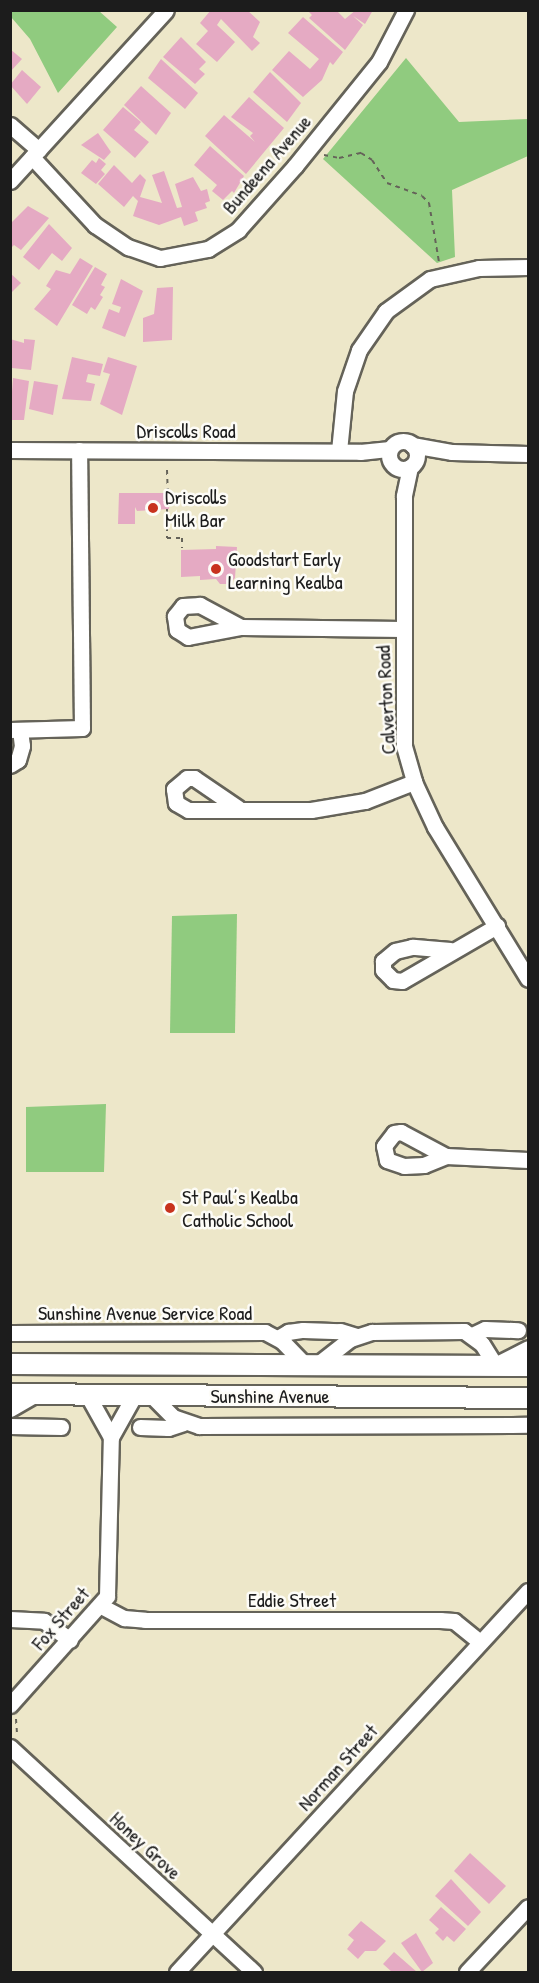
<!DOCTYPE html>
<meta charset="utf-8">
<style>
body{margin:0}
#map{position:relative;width:539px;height:1983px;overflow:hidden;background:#ede7c9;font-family:"Patrick Hand",sans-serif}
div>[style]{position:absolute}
.green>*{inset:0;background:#90cb7f}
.building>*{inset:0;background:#e5aac3}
.path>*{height:2px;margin-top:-1px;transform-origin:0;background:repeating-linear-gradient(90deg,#656359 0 4.5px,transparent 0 9px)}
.roads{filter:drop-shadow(2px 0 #656359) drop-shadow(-2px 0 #656359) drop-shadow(0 2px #656359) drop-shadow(0 -2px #656359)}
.minor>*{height:15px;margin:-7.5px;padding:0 7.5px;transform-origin:7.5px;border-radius:7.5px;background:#fff}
.minor>.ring{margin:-7.5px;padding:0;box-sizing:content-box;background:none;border:15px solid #fff;border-radius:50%}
.major>*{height:20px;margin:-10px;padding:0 10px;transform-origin:10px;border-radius:10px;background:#fff}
.dots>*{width:16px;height:16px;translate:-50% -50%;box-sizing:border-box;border:3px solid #fdfcf7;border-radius:50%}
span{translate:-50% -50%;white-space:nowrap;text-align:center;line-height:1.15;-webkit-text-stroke:5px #fdfcf7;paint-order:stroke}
.street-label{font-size:20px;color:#1c1c1c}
.poi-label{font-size:20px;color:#1c1c1c}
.left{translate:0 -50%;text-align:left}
.frame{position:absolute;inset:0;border:12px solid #1c1c1c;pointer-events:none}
</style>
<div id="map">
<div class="green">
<i style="clip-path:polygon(10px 11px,99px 11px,117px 27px,58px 93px,30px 39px,11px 17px)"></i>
<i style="clip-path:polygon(406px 58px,459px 122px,528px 119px,528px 156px,452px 190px,455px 257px,437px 263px,323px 159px)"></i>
<i style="clip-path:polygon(237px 914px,235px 1033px,170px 1033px,172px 916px)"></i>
<i style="clip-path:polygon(106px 1104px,104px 1172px,26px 1172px,26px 1107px)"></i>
</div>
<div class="building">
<i style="clip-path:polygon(211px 10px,247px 10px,260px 22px,253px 37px,260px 43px,252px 51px,221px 19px,217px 25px,235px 42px,217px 62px,196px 44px,208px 31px,200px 23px)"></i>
<i style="clip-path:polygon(307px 10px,336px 10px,345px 19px,356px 10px,373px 10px,365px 24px,353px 16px,363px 25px,345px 50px,309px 18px,312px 15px)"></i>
<i style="clip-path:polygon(303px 17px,343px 52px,333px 65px,330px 62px,322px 80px,303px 97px,272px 70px,289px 51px,310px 69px,319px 59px,288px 33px)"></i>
<i style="clip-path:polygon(181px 37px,206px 62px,199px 69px,205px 74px,195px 84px,163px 57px)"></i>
<i style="clip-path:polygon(10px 49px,22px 59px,10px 72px)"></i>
<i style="clip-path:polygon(161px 59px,198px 93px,185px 109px,148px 78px)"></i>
<i style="clip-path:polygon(22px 70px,41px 87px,27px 104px,10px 85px)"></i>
<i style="clip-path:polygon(270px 72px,301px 103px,287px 122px,253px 92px)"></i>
<i style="clip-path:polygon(141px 86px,171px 113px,156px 135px,124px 105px)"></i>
<i style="clip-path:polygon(249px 97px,284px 128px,246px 174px,205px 136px,224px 115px,255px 142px,250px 136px,253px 133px,231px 117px)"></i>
<i style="clip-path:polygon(123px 107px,141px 122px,134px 130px,149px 142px,135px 158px,103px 130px)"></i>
<i style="clip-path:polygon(98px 133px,111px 152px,104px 160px,81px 145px)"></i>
<i style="clip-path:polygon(210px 146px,244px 176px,234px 193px,232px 191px,223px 200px,212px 191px,217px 185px,194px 165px)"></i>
<i style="clip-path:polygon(99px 158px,106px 164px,101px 170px,105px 174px,96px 184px,81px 173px,92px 160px,96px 163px)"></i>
<i style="clip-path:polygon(114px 165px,132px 183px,140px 174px,146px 180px,140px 197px,162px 203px,152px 175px,164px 171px,177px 208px,182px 207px,175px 184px,193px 177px,201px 191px,207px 189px,210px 201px,205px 203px,207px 208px,195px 212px,198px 221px,184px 226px,181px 217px,159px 225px,133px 216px,138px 201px,133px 196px,124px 207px,98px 184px)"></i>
<i style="clip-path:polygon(28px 206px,49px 218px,21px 250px,14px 245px,10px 249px,10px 224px)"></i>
<i style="clip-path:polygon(49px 224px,72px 248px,62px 261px,52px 253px,39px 270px,23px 257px)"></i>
<i style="clip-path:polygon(80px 258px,93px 266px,57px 326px,34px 309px,51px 289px,46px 286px,56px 270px,70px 274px)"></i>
<i style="clip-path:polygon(95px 267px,107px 274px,101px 285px,105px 287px,100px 295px,103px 297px,95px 310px,91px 307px,87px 314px,72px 305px)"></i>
<i style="clip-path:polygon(10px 273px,21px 283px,10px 294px)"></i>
<i style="clip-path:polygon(121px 279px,143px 291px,125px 337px,102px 328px,109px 309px,119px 313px,121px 307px,112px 304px)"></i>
<i style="clip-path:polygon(173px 287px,172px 340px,143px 342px,143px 318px,154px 314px,157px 288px)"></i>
<i style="clip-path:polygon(10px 339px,24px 343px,24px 339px,35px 340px,31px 370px,12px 368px)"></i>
<i style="clip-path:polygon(72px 357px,103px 364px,100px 376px,88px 374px,86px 382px,95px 384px,91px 401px,62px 399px)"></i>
<i style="clip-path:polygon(108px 357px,137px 366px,122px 415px,100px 404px,110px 374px,103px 372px)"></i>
<i style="clip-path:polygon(13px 378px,29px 381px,24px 420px,10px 420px)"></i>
<i style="clip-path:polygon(34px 381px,58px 385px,53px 415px,29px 409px)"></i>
<i style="clip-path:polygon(119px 493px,170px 493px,169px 509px,137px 511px,135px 507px,135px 524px,118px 524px)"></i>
<i style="clip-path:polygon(216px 546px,237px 547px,235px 578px,229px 584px,220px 584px,216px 579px,200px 580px,200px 576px,181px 577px,181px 550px,216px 549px)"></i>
<i style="clip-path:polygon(470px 1853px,506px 1886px,489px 1904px,454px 1871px)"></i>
<i style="clip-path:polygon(451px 1879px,481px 1912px,468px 1926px,435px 1896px)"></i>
<i style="clip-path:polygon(441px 1907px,466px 1929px,454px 1942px,447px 1936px,443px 1941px,435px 1933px,439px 1929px,429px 1920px)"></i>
<i style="clip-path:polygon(361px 1921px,386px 1941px,376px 1951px,365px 1951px,358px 1959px,347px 1949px,354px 1940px,348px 1935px)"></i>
<i style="clip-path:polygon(416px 1933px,433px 1963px,422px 1972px,401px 1943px)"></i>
<i style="clip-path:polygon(394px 1952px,417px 1972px,392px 1972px,383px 1964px)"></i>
</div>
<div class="path">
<i style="left:324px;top:155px;width:15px;rotate:11deg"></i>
<i style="left:339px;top:158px;width:23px;rotate:-13deg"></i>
<i style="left:361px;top:153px;width:13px;rotate:32deg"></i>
<i style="left:372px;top:160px;width:27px;rotate:57deg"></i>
<i style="left:387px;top:183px;width:37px;rotate:20deg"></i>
<i style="left:422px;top:196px;width:10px;rotate:45deg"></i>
<i style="left:429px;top:203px;width:60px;rotate:80.4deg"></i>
<i style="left:167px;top:470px;width:23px;rotate:88deg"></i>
<i style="left:167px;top:509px;width:29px;rotate:90deg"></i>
<i style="left:167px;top:538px;width:15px"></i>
<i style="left:182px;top:538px;width:10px;rotate:90deg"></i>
<i style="left:16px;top:1719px;width:14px;rotate:86deg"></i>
</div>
<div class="roads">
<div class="minor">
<i style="left:10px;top:125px;width:38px;rotate:41deg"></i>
<i style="left:32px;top:157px;width:93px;rotate:47.2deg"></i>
<i style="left:95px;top:225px;width:40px;rotate:34deg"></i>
<i style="left:128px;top:247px;width:34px;rotate:19deg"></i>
<i style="left:160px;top:258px;width:49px;rotate:-10.6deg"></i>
<i style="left:208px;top:249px;width:36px;rotate:-32deg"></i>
<i style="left:238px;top:230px;width:86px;rotate:-48.3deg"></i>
<i style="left:295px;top:166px;width:134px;rotate:-51.1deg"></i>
<i style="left:379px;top:62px;width:59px;rotate:-62.6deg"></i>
<i style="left:10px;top:181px;width:231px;rotate:-47.6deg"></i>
<i class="ring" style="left:389px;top:441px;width:13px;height:13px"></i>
<i style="left:412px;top:445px;width:41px;rotate:9.9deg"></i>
<i style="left:452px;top:452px;width:76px;rotate:1.5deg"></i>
<i style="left:10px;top:450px;width:350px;rotate:0.3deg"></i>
<i style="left:360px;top:452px;width:30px;rotate:-6deg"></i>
<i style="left:339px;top:451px;width:60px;rotate:-84.3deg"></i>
<i style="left:345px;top:391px;width:43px;rotate:-71.1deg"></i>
<i style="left:359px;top:350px;width:47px;rotate:-55.3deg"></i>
<i style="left:386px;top:311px;width:54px;rotate:-36deg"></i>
<i style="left:430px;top:279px;width:50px;rotate:-12.7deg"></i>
<i style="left:479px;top:268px;width:49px;rotate:-1.2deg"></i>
<i style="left:410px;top:467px;width:30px;rotate:102deg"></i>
<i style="left:404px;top:496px;width:250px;rotate:90deg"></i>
<i style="left:404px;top:746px;width:37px;rotate:74deg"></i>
<i style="left:414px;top:782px;width:50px;rotate:65deg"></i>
<i style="left:435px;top:827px;width:178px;rotate:58.5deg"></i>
<i style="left:241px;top:627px;width:47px;rotate:-151.8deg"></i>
<i style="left:200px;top:605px;width:17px;rotate:177deg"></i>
<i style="left:183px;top:606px;width:13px;rotate:129deg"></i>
<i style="left:175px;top:616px;width:14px;rotate:82deg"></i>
<i style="left:177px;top:630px;width:13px;rotate:32deg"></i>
<i style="left:188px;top:637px;width:54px;rotate:-10.7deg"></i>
<i style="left:241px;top:627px;width:162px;rotate:0.7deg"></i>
<i style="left:10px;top:730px;width:72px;rotate:-1.6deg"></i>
<i style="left:82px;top:728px;width:278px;rotate:-90.6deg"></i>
<i style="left:10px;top:765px;width:9px;rotate:-32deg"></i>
<i style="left:18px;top:760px;width:15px;rotate:-74deg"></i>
<i style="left:22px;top:746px;width:16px;rotate:-97deg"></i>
<i style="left:238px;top:808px;width:53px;rotate:-145.7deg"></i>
<i style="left:194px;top:778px;width:7px;rotate:180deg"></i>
<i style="left:187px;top:778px;width:17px;rotate:140deg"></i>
<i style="left:174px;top:789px;width:14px;rotate:82deg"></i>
<i style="left:176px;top:803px;width:14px;rotate:30deg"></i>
<i style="left:188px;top:810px;width:123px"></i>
<i style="left:311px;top:810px;width:55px;rotate:-9.5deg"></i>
<i style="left:365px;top:801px;width:53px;rotate:-21.2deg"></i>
<i style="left:450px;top:950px;width:38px;rotate:-175deg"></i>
<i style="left:412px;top:947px;width:17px;rotate:167deg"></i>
<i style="left:395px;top:951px;width:16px;rotate:140deg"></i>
<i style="left:383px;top:961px;width:9px;rotate:90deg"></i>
<i style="left:383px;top:970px;width:14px;rotate:45deg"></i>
<i style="left:393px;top:980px;width:9px;rotate:6deg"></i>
<i style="left:402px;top:981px;width:110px;rotate:-30.1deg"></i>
<i style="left:446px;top:1156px;width:24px;rotate:158deg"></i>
<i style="left:424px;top:1165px;width:20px;rotate:177deg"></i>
<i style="left:404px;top:1166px;width:18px;rotate:-161deg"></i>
<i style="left:387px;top:1160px;width:14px;rotate:-102deg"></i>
<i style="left:384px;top:1146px;width:16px;rotate:-52deg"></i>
<i style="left:394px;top:1133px;width:7px;rotate:-8deg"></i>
<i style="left:401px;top:1132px;width:51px;rotate:28.1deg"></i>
<i style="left:446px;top:1156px;width:82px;rotate:2.8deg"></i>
<i style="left:10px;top:1333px;width:255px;rotate:-0.2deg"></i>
<i style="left:265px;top:1332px;width:19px;rotate:28deg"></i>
<i style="left:282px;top:1341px;width:32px;rotate:46deg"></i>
<i style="left:472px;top:1335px;width:14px;rotate:-25deg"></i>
<i style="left:485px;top:1329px;width:33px;rotate:2deg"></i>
<i style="left:278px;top:1338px;width:12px;rotate:-31deg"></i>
<i style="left:288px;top:1332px;width:15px;rotate:-8deg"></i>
<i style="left:303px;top:1330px;width:37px;rotate:2deg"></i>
<i style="left:340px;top:1331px;width:17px;rotate:17deg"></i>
<i style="left:318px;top:1364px;width:41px;rotate:-38deg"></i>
<i style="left:350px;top:1339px;width:23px;rotate:-18deg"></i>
<i style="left:372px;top:1332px;width:92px;rotate:-0.6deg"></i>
<i style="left:464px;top:1331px;width:22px;rotate:36deg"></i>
<i style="left:482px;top:1344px;width:25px;rotate:58deg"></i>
<i style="left:495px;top:1365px;width:37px;rotate:-27deg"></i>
<i style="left:150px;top:1394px;width:33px;rotate:45deg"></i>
<i style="left:173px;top:1417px;width:28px;rotate:19deg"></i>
<i style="left:199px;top:1426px;width:329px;rotate:-0.2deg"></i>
<i style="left:10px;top:1409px;width:28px;rotate:-30deg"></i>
<i style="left:10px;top:1426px;width:51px;rotate:1.1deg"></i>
<i style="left:140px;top:1427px;width:28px;rotate:2deg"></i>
<i style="left:168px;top:1428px;width:16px;rotate:-18deg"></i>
<i style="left:111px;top:1437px;width:49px;rotate:-60.8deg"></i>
<i style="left:101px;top:1606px;width:26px;rotate:28deg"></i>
<i style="left:124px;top:1618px;width:21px;rotate:5deg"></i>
<i style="left:145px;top:1620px;width:295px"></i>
<i style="left:440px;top:1620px;width:14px;rotate:4deg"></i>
<i style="left:454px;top:1621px;width:33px;rotate:39deg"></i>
<i style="left:10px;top:1619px;width:34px;rotate:3deg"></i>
<i style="left:44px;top:1621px;width:32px;rotate:36deg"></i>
<i style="left:10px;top:1705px;width:146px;rotate:-48.3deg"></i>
<i style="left:107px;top:1596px;width:159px;rotate:-88.6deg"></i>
<i style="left:111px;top:1437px;width:49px;rotate:-119.2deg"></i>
<i style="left:10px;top:1747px;width:332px;rotate:42.7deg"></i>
<i style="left:177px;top:1972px;width:518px;rotate:-47.35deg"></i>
<i style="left:467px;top:1972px;width:89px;rotate:-46.8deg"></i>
</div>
<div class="major">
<i style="left:10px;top:1364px;width:518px;rotate:0.22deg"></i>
<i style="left:10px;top:1394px;width:518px;rotate:0.44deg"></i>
</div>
</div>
<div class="dots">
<i style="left:153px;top:508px;background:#c8321e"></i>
<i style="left:216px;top:569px;background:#c8321e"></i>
<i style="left:170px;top:1208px;background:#c8321e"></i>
</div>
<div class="street-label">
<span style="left:266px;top:164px;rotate:-49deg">Bundeena Avenue</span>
<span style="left:186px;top:430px">Driscolls Road</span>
<span style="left:385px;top:700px;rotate:-93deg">Calverton Road</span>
<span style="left:145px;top:1312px">Sunshine Avenue Service Road</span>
<span style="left:270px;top:1395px">Sunshine Avenue</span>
<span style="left:292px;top:1599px">Eddie Street</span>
<span style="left:60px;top:1618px;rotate:-49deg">Fox Street</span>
<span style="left:337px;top:1767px;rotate:-48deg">Norman Street</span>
<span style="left:146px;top:1845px;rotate:43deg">Honey Grove</span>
</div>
<div class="poi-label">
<span class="left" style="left:165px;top:508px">Driscolls<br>Milk Bar</span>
<span class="left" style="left:228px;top:570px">Goodstart Early<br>Learning Kealba</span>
<span class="left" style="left:182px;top:1208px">St Paul’s Kealba<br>Catholic School</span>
</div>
<div class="frame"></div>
</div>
